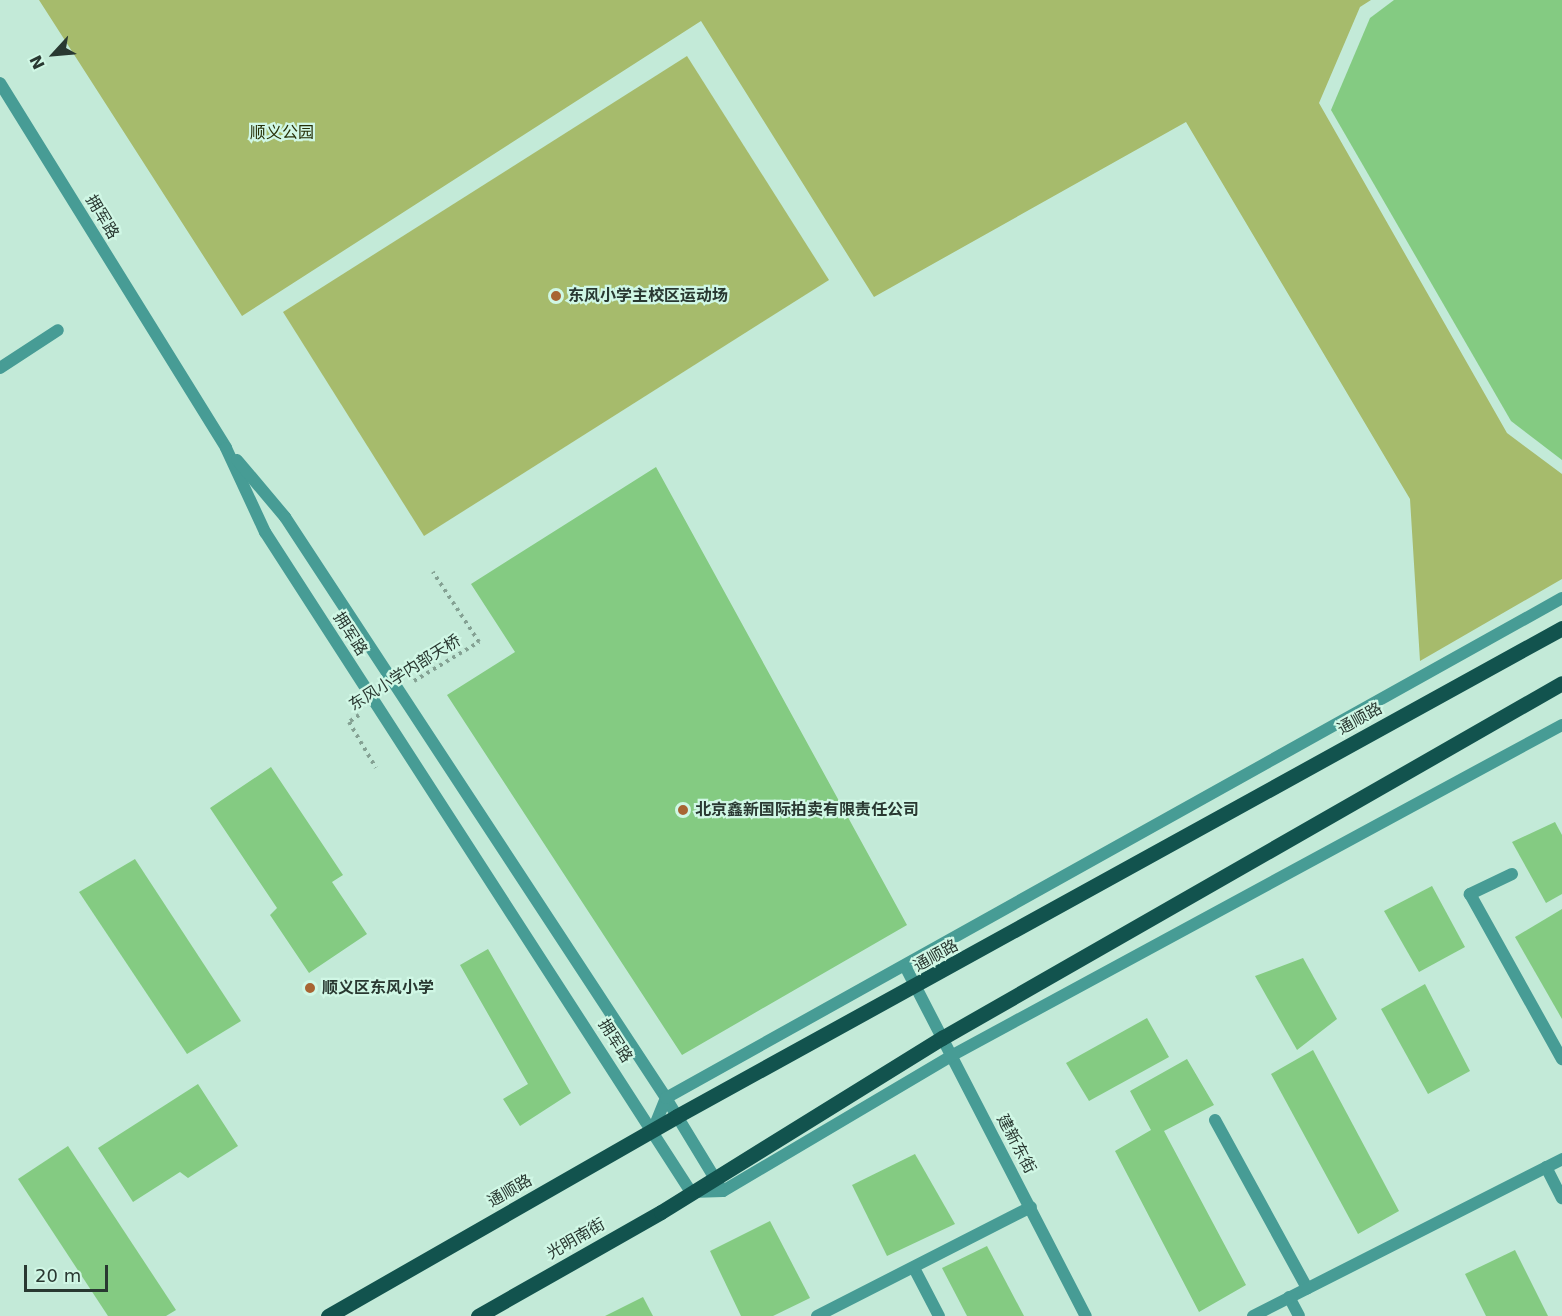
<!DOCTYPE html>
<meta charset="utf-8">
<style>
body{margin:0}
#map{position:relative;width:1562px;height:1316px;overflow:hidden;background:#c3ead8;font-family:"DejaVu Sans","Noto Sans SC",sans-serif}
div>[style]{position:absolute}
.green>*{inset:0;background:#a6bb6c}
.building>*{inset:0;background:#84cb82}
.path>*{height:4px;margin-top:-2px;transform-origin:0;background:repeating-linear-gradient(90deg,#84a193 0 3px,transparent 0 7.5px)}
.service>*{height:12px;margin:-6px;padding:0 6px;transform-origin:6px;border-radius:6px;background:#479c95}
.minor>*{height:12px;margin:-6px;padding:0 6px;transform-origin:6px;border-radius:6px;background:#479c95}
.tertiary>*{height:12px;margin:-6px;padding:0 6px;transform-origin:6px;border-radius:6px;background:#479c95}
.primary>*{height:15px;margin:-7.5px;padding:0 7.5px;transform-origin:7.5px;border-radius:7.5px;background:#12534e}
.dots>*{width:16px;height:16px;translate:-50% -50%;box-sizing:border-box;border:3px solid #d0f7e5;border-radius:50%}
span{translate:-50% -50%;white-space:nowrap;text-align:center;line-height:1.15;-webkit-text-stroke:4.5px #d0f7e5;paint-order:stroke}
.park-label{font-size:16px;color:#262f07}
.street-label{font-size:16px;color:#293831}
.poi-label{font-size:16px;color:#293831;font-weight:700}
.left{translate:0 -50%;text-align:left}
.north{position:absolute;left:24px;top:24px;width:60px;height:60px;-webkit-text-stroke:4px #d0f7e5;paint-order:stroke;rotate:244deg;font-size:16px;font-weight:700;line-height:24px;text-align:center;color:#293831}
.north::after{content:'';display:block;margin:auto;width:21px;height:27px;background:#293831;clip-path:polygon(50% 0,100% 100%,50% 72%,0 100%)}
.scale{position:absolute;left:24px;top:1265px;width:84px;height:27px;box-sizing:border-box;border:3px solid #293831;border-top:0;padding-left:8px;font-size:18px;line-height:21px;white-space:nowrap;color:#293831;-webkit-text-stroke:4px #d0f7e5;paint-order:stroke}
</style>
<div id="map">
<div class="green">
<i style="clip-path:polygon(39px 0,1371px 0,1360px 7px,1319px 103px,1507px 433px,1562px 474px,1562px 579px,1420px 661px,1410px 499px,1186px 122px,874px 297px,701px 21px,242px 316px)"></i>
<i style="clip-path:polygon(687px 56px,829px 280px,424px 536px,283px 312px)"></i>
</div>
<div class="building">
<i style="clip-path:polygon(1394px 0,1562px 0,1562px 460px,1511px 421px,1331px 110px,1370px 18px)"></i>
<i style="clip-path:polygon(656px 467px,907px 925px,682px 1055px,447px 695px,515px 652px,471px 584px)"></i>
<i style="clip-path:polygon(271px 767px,343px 875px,332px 882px,367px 934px,309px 973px,270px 915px,277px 908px,210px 808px)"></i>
<i style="clip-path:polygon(1555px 822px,1562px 835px,1562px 894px,1546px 903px,1512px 842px)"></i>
<i style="clip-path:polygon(135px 859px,241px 1021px,187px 1054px,79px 892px)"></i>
<i style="clip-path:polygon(1432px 886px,1465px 947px,1419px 972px,1384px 911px)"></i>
<i style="clip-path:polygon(1562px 909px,1562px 1019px,1515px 937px)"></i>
<i style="clip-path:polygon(488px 949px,571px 1093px,520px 1126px,503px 1099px,528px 1084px,460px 965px)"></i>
<i style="clip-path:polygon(1303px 958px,1337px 1019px,1297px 1050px,1255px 976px)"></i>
<i style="clip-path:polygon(1425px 984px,1470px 1071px,1428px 1094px,1381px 1009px)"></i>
<i style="clip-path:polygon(1147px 1018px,1169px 1057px,1089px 1101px,1066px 1063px)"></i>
<i style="clip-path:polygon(1313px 1050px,1399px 1211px,1358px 1234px,1271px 1074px)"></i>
<i style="clip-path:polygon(1187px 1059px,1214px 1105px,1164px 1131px,1246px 1285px,1199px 1312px,1115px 1151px,1151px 1130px,1130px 1091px)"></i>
<i style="clip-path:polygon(198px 1084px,238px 1146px,188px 1178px,180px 1172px,133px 1202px,98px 1148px)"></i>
<i style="clip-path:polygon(68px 1146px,176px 1310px,166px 1316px,108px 1316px,18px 1179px)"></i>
<i style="clip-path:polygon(915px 1154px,955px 1224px,887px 1256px,852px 1185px)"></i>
<i style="clip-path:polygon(770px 1221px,810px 1298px,773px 1316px,741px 1316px,710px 1251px)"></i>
<i style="clip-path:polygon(987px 1246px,1024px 1316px,967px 1316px,942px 1268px)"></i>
<i style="clip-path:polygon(1515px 1250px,1548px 1316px,1486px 1316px,1465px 1274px)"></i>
<i style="clip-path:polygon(643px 1297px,653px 1316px,605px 1316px)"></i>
</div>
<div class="path">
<i style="left:414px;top:681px;width:76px;rotate:-31deg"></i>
<i style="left:479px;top:642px;width:84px;rotate:-123.3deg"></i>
<i style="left:359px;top:715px;width:12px;rotate:145deg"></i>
<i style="left:349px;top:722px;width:53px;rotate:59.6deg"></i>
</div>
<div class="service">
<i style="left:1512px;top:874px;width:47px;rotate:154.5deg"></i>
<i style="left:1470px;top:894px;width:189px;rotate:60.9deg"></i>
<i style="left:1215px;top:1120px;width:192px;rotate:61.3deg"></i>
<i style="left:1546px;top:1167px;width:35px;rotate:63deg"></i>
<i style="left:914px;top:1268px;width:54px;rotate:62.5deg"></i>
<i style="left:1289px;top:1297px;width:21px;rotate:62deg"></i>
<i style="left:817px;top:1316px;width:240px;rotate:-27deg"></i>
</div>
<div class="minor">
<i style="left:0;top:368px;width:69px;rotate:-33.2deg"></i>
<i style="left:905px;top:966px;width:394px;rotate:62.7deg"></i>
<i style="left:1253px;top:1316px;width:347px;rotate:-26.9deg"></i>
</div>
<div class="tertiary">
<i style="left:0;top:83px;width:429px;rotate:58.2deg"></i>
<i style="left:226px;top:448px;width:93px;rotate:65.1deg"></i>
<i style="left:265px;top:532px;width:786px;rotate:57.16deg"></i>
<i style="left:691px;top:1192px;width:32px;rotate:-2deg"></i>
<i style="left:723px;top:1191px;width:265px;rotate:-30.6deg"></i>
<i style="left:951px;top:1056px;width:695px;rotate:-28.45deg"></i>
<i style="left:237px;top:460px;width:75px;rotate:49.9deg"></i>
<i style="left:285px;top:517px;width:695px;rotate:56.74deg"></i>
<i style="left:666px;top:1098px;width:102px;rotate:58.7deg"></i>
<i style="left:653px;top:1130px;width:35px;rotate:-68deg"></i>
<i style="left:666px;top:1098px;width:1026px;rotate:-29.16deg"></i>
</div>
<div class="primary">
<i style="left:328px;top:1316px;width:402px;rotate:-29.8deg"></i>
<i style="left:677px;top:1116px;width:1011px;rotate:-28.87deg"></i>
<i style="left:478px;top:1316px;width:210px;rotate:-29.6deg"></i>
<i style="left:661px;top:1212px;width:331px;rotate:-31.8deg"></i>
<i style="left:942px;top:1038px;width:714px;rotate:-29.79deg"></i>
</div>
<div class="dots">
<i style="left:556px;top:296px;background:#a86533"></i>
<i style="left:683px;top:810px;background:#a86533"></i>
<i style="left:310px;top:988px;background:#a86533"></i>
</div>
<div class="park-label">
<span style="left:282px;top:133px">顺义公园</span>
</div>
<div class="street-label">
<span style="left:102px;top:217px;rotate:59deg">拥军路</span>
<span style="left:350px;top:634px;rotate:57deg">拥军路</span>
<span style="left:405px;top:673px;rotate:-32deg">东风小学内部天桥</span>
<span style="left:1360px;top:719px;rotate:-29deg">通顺路</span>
<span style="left:936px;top:956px;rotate:-29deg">通顺路</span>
<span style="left:615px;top:1041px;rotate:57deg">拥军路</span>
<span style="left:1016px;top:1144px;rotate:62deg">建新东街</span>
<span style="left:510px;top:1191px;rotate:-30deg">通顺路</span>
<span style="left:576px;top:1239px;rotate:-30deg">光明南街</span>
</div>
<div class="poi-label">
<span class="left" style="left:568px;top:296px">东风小学主校区运动场</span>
<span class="left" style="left:695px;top:810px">北京鑫新国际拍卖有限责任公司</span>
<span class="left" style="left:322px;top:988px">顺义区东风小学</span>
</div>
<div class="north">N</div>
<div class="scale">20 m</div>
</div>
